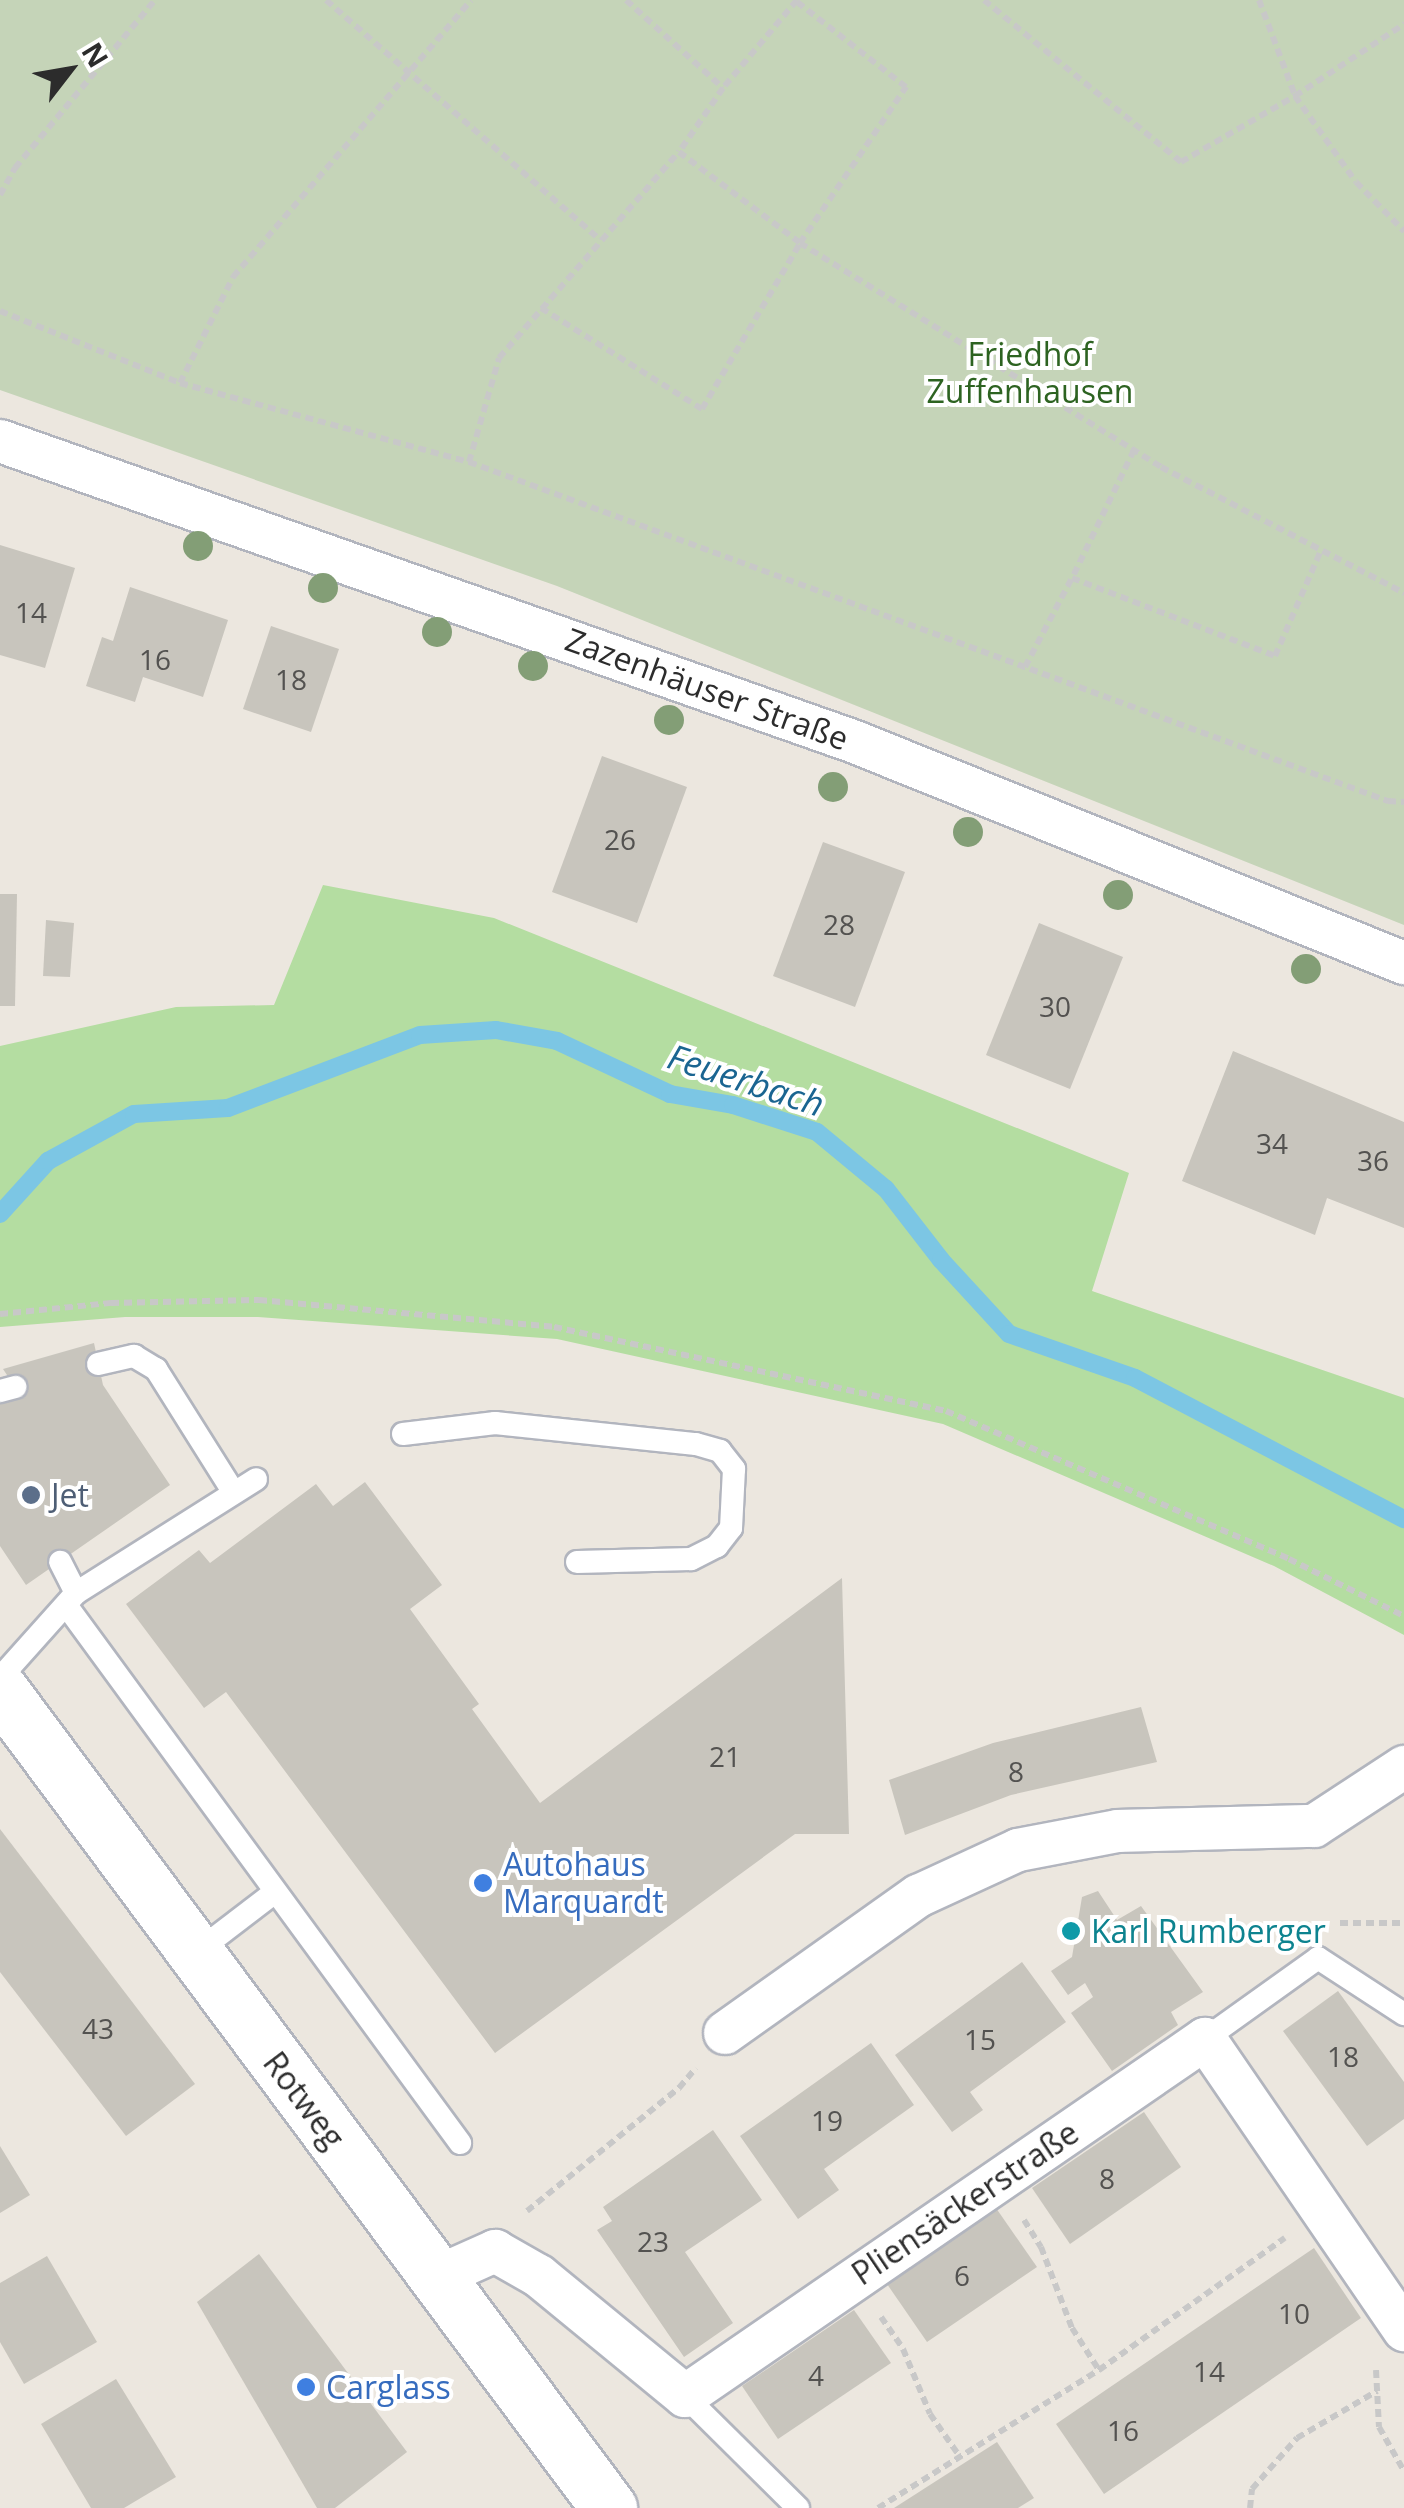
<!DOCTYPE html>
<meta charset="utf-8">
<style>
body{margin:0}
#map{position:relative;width:1404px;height:2508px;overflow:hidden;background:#ece7df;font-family:"Open Sans",sans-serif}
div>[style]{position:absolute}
.green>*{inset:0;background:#b4dda1}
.cemetery>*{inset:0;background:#c5d4b8}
.stream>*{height:18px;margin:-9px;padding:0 9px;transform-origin:9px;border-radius:9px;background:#7cc6e4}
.building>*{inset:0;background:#c8c5bd}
.path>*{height:6px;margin-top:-3px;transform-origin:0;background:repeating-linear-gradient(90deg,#c8c8c8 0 8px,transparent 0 13px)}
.roads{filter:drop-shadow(2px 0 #b2b5be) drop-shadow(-2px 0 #b2b5be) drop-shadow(0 2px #b2b5be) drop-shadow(0 -2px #b2b5be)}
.lane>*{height:22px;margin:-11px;padding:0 11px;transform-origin:11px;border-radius:11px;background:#fff}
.street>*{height:42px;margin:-21px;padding:0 21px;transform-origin:21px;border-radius:21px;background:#fff}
.secondary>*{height:55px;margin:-27.5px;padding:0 27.5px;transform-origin:27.5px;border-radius:27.5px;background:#fff}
.trees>*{width:30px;height:30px;margin:-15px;border-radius:50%;background:#839e76}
.dots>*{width:28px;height:28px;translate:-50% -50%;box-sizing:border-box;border:5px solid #fff;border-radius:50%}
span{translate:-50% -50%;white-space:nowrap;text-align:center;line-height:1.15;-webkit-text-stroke:8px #fff;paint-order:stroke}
.number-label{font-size:28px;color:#535250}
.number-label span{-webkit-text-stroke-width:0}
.park-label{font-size:32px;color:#2d6321}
.street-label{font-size:32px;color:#2c2c2c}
.service-label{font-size:32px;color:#4e5e75}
.left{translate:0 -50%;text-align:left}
.shop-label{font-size:32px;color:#366cbe}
.culture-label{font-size:32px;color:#0d838f}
.water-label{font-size:35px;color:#1a6591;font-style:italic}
.north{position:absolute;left:20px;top:20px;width:100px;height:100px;-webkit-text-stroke:8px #fff;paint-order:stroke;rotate:59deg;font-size:28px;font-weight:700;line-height:40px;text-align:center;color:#2c2c2c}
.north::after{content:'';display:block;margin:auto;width:35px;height:45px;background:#2c2c2c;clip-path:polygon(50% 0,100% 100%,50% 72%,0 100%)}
</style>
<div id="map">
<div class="green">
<i style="clip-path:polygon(323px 885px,494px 918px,1129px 1173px,1092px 1291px,1404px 1398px,1404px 1635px,1274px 1566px,943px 1424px,557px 1339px,258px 1317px,125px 1317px,0 1327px,0 1046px,176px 1007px,274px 1005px)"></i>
</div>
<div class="cemetery">
<i style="clip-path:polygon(0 0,1404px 0,1404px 925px,557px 586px,0 390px)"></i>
</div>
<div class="stream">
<i style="left:0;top:1214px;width:72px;rotate:-47.8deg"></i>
<i style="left:48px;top:1161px;width:98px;rotate:-28.7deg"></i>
<i style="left:134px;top:1114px;width:94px;rotate:-3.7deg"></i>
<i style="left:228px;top:1108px;width:205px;rotate:-20.8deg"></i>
<i style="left:420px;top:1035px;width:76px;rotate:-3.8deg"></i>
<i style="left:496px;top:1030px;width:62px;rotate:10.2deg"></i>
<i style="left:557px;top:1041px;width:125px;rotate:25.1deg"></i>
<i style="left:670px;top:1094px;width:64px;rotate:9.9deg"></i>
<i style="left:733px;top:1105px;width:88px;rotate:17.8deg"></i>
<i style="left:817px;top:1132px;width:89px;rotate:39.6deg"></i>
<i style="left:886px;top:1189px;width:90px;rotate:52.2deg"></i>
<i style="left:941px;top:1260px;width:100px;rotate:47.4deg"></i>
<i style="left:1009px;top:1334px;width:133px;rotate:19.2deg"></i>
<i style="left:1135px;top:1378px;width:304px;rotate:27.7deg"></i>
</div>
<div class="building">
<i style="clip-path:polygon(0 545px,75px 568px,45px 668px,0 655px)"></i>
<i style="clip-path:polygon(130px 587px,228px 620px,203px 697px,143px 677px,135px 702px,86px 686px,102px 637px,113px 641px)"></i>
<i style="clip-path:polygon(271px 626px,339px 649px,311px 732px,243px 709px)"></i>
<i style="clip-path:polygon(602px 756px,687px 787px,637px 923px,552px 892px)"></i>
<i style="clip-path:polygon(823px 842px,905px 872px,855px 1007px,773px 976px)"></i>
<i style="clip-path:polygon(0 894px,17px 894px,15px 1006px,0 1006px)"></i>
<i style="clip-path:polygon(46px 920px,74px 923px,70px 977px,43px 976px)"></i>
<i style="clip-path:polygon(1039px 923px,1123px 957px,1070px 1089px,986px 1055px)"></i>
<i style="clip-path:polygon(1233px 1051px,1404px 1122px,1404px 1228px,1327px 1198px,1315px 1235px,1182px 1181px)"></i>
<i style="clip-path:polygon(94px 1343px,103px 1385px,170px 1485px,26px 1585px,0 1546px,0 1397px,15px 1387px,3px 1369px)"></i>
<i style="clip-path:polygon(365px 1482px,442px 1585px,410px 1609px,479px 1704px,472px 1709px,540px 1803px,842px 1578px,849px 1834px,795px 1834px,495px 2053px,226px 1692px,204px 1708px,126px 1604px,199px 1550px,210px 1563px,316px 1484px,333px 1506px)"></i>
<i style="clip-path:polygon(1141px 1707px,1157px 1762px,1011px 1795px,905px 1835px,889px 1780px,993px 1743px)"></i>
<i style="clip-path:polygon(0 1829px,195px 2084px,126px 2136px,0 1972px)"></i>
<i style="clip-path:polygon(1098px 1891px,1117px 1920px,1141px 1906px,1203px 1992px,1171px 2012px,1178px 2025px,1112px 2071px,1071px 2013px,1093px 1997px,1085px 1983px,1068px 1995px,1051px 1971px,1072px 1957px,1082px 1897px)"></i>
<i style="clip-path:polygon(1022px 1962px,1066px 2022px,970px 2092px,983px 2110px,952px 2132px,895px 2055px)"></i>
<i style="clip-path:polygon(1338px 1991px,1404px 2082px,1404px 2119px,1367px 2146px,1283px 2031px)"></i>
<i style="clip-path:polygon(871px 2043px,914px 2105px,824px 2169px,839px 2190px,798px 2219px,740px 2136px)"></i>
<i style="clip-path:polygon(1144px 2112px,1181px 2167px,1070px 2244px,1032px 2188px)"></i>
<i style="clip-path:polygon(713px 2130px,762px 2200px,685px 2252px,733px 2323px,684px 2357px,597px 2230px,612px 2221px,603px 2207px)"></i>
<i style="clip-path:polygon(0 2146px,30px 2195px,0 2213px)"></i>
<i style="clip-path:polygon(996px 2208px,1037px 2267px,927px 2342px,887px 2284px)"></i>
<i style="clip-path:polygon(1314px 2248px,1361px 2318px,1104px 2494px,1056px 2424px)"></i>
<i style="clip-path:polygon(259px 2254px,407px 2452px,335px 2508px,317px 2508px,197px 2302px)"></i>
<i style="clip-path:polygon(47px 2256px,97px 2342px,24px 2384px,0 2342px,0 2283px)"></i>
<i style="clip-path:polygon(854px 2310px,891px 2363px,778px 2439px,742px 2386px)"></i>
<i style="clip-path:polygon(116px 2379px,176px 2477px,124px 2508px,91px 2508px,41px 2424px)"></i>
<i style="clip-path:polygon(997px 2442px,1034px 2498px,1018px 2508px,894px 2508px)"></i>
</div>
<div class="path">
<i style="left:326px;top:0;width:363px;rotate:41.2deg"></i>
<i style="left:626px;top:0;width:131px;rotate:42.2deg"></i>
<i style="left:797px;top:0;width:115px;rotate:130.1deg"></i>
<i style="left:723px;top:88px;width:78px;rotate:124.5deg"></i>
<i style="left:679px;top:152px;width:151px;rotate:36.9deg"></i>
<i style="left:800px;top:243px;width:425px;rotate:31.8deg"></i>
<i style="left:1161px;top:467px;width:274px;rotate:27.4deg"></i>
<i style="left:984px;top:0;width:255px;rotate:39.4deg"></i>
<i style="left:1181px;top:162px;width:132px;rotate:-30.1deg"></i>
<i style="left:1295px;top:96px;width:131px;rotate:-33.4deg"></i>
<i style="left:1259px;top:0;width:103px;rotate:69.4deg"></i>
<i style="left:1295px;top:96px;width:105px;rotate:54.7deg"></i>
<i style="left:1356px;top:182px;width:69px;rotate:45.6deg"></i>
<i style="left:0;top:195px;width:31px;rotate:-61deg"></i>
<i style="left:15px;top:168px;width:219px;rotate:-50.2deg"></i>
<i style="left:541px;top:308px;width:190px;rotate:32.1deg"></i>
<i style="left:702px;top:409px;width:193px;rotate:-59.4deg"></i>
<i style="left:800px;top:243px;width:189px;rotate:-55.8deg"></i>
<i style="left:906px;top:87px;width:140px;rotate:-142deg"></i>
<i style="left:0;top:311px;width:194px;rotate:21.8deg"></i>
<i style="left:180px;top:383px;width:300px;rotate:15.3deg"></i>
<i style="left:469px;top:462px;width:980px;rotate:20.25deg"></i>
<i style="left:1388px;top:801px;width:16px;rotate:4deg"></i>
<i style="left:180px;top:383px;width:119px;rotate:-63.4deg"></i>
<i style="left:233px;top:277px;width:365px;rotate:-49.3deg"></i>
<i style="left:1134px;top:450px;width:142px;rotate:115.8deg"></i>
<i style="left:1072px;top:578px;width:217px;rotate:21deg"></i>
<i style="left:1275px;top:656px;width:116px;rotate:-66.5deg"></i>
<i style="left:469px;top:462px;width:108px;rotate:-73.9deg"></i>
<i style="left:499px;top:358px;width:274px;rotate:-48.9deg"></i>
<i style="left:1025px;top:667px;width:101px;rotate:-62.2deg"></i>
<i style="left:0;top:1314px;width:112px;rotate:-5.7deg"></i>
<i style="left:111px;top:1303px;width:148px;rotate:-1.2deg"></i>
<i style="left:259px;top:1300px;width:296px;rotate:5.2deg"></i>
<i style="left:554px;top:1327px;width:401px;rotate:12.1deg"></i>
<i style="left:946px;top:1411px;width:374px;rotate:23.3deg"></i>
<i style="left:1289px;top:1559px;width:128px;rotate:26.4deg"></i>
<i style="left:1340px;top:1923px;width:64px"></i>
<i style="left:527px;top:2211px;width:196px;rotate:-39deg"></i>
<i style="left:679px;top:2088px;width:26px;rotate:-50deg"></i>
<i style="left:1024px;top:2220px;width:32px;rotate:58deg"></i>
<i style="left:1041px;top:2247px;width:87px;rotate:69.1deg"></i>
<i style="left:1072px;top:2328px;width:50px;rotate:57.3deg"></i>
<i style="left:881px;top:2317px;width:39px;rotate:55deg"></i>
<i style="left:903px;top:2349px;width:70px;rotate:67.4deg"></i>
<i style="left:930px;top:2414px;width:49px;rotate:55deg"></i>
<i style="left:1376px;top:2370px;width:57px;rotate:87deg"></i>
<i style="left:1379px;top:2427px;width:51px;rotate:60.4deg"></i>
<i style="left:878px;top:2508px;width:261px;rotate:-32deg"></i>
<i style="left:1099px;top:2370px;width:228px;rotate:-35.4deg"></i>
<i style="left:1250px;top:2508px;width:19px;rotate:-84deg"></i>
<i style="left:1252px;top:2489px;width:68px;rotate:-48.6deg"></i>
<i style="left:1297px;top:2438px;width:93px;rotate:-30.4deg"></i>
</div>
<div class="roads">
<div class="lane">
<i style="left:98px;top:1364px;width:37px;rotate:-13deg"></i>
<i style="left:134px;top:1356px;width:26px;rotate:31deg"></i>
<i style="left:156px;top:1369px;width:146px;rotate:57.8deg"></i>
<i style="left:0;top:1391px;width:16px;rotate:-15deg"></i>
<i style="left:403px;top:1434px;width:93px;rotate:-6.8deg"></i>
<i style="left:495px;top:1423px;width:202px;rotate:6deg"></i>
<i style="left:696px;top:1444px;width:25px;rotate:16deg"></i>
<i style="left:720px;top:1451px;width:23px;rotate:52deg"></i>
<i style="left:734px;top:1469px;width:59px;rotate:92.9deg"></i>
<i style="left:731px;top:1528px;width:23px;rotate:128deg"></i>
<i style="left:717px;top:1546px;width:29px;rotate:153deg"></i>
<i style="left:691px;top:1559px;width:114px;rotate:178.5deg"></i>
<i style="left:76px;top:1593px;width:213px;rotate:-32.3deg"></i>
<i style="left:66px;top:1605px;width:667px;rotate:53.78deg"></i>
<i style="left:0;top:1678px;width:114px;rotate:-48.2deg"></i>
<i style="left:76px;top:1593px;width:35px;rotate:-117deg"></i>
<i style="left:194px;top:1954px;width:102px;rotate:-37.4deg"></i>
<i style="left:1205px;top:2039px;width:139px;rotate:-35.6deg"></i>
<i style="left:1318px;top:1958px;width:103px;rotate:33.1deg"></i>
<i style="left:685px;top:2396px;width:159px;rotate:44.7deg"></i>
</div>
<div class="street">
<i style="left:0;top:441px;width:906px;rotate:19.39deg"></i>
<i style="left:855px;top:742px;width:592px;rotate:21.93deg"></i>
<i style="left:725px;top:2033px;width:237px;rotate:-35.4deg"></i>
<i style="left:918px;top:1896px;width:110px;rotate:-24.7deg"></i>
<i style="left:1018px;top:1850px;width:102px;rotate:-10.8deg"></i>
<i style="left:1118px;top:1831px;width:196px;rotate:-1.5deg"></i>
<i style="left:1314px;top:1826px;width:108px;rotate:-33.2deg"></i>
<i style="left:437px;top:2277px;width:64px;rotate:-24.1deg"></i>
<i style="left:495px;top:2251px;width:51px;rotate:29.6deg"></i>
<i style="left:539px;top:2276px;width:189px;rotate:39.4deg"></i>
<i style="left:685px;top:2396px;width:631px;rotate:-34.47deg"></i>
<i style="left:1205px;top:2039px;width:353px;rotate:55.6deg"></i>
</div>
<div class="secondary">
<i style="left:0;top:1690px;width:1020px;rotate:53.33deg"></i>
</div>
</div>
<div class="trees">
<i style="left:198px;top:546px"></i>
<i style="left:323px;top:588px"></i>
<i style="left:437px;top:632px"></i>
<i style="left:533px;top:666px"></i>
<i style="left:669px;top:720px"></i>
<i style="left:833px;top:787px"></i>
<i style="left:968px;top:832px"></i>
<i style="left:1118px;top:895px"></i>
<i style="left:1306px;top:969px"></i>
</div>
<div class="dots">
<i style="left:31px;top:1495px;background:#5c6f8a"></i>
<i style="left:483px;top:1883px;background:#3f7fe0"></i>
<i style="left:1071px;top:1931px;background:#0f9aa8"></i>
<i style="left:306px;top:2387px;background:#3f7fe0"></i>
</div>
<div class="number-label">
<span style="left:31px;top:612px">14</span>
<span style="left:155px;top:659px">16</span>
<span style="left:291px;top:679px">18</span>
<span style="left:620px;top:839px">26</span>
<span style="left:839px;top:924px">28</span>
<span style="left:1055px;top:1006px">30</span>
<span style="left:1272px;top:1143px">34</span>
<span style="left:1373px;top:1160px">36</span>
<span style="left:725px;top:1756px">21</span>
<span style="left:1016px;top:1771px">8</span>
<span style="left:98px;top:2028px">43</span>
<span style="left:980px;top:2039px">15</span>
<span style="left:1343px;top:2056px">18</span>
<span style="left:827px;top:2120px">19</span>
<span style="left:1107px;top:2178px">8</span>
<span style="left:653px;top:2241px">23</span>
<span style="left:962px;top:2275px">6</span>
<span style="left:1294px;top:2313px">10</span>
<span style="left:1209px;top:2371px">14</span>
<span style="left:816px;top:2375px">4</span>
<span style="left:1123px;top:2430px">16</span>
</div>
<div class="park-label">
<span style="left:1030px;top:373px">Friedhof<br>Zuffenhausen</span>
</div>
<div class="street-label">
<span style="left:707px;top:689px;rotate:20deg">Zazenhäuser Straße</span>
<span style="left:304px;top:2100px;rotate:53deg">Rotweg</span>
<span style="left:965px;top:2203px;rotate:-34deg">Pliensäckerstraße</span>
</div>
<div class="service-label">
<span class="left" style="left:51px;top:1495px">Jet</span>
</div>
<div class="shop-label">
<span class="left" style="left:503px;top:1883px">Autohaus<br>Marquardt</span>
<span class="left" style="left:326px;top:2387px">Carglass</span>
</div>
<div class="culture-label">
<span class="left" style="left:1091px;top:1931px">Karl Rumberger</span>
</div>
<div class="water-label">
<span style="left:746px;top:1080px;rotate:18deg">Feuerbach</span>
</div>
<div class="north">N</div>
</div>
